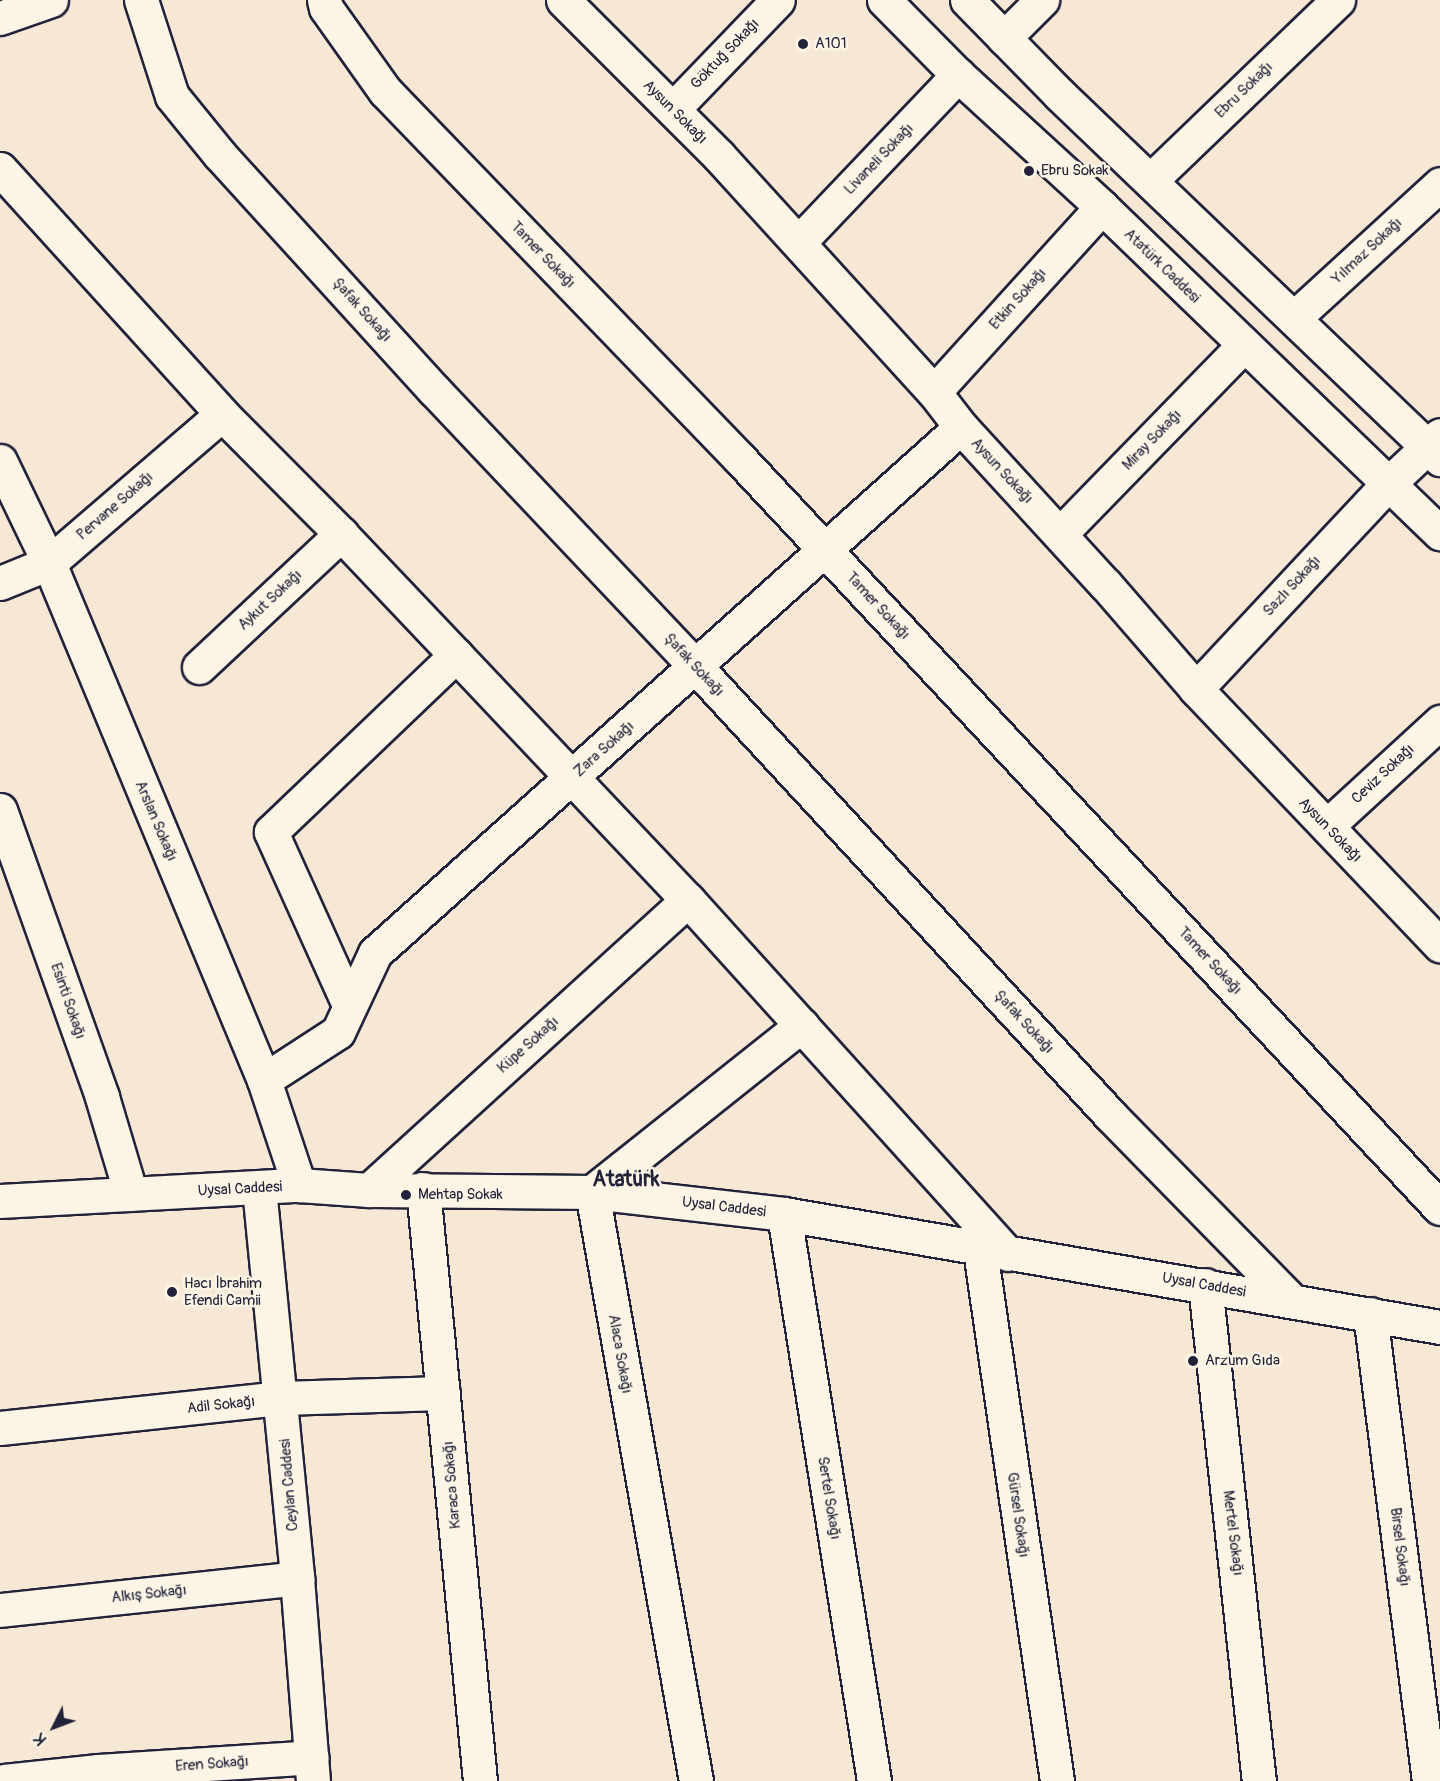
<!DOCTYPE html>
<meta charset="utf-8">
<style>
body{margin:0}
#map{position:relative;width:1440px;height:1781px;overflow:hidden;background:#f7e7d5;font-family:Pangolin,sans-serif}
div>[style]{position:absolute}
.roads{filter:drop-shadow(2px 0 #22223b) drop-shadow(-2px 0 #22223b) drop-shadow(0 2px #22223b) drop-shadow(0 -2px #22223b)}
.minor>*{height:33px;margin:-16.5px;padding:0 16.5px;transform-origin:16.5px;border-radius:16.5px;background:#fcf5e5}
.major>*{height:33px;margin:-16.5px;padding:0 16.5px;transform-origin:16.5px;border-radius:16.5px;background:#fcf5e5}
.dots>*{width:16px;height:16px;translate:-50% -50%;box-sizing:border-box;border:3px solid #fcf5e5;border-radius:50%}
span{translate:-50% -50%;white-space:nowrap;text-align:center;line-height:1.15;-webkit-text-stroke:5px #fcf5e5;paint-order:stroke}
.poi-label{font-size:15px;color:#22223b}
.left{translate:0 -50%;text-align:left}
.street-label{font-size:15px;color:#22223b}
.district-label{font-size:21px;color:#22223b;font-weight:700}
.north{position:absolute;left:24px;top:1697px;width:60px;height:60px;-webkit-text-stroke:4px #fcf5e5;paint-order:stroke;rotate:228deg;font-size:16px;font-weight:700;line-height:24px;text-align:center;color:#22223b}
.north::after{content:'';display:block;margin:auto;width:21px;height:27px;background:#22223b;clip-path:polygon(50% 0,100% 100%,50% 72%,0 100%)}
</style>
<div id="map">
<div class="roads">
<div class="minor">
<i style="left:141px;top:0;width:101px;rotate:72.1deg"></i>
<i style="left:172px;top:96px;width:76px;rotate:50.9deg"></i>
<i style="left:220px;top:155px;width:319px;rotate:47.7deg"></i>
<i style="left:435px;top:391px;width:378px;rotate:46.6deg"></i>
<i style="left:695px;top:666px;width:611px;rotate:47.25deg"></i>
<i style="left:1110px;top:1115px;width:260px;rotate:45.6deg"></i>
<i style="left:324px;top:0;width:8px;rotate:76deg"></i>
<i style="left:326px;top:8px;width:102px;rotate:54.6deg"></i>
<i style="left:385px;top:91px;width:511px;rotate:46.03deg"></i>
<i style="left:740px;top:459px;width:1025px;rotate:46.94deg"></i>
<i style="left:563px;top:0;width:221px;rotate:45deg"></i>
<i style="left:719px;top:156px;width:319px;rotate:47.7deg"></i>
<i style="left:934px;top:392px;width:44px;rotate:52.4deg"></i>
<i style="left:961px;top:427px;width:214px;rotate:47.5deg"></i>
<i style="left:1106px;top:585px;width:138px;rotate:49.1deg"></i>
<i style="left:1196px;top:689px;width:354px;rotate:46.4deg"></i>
<i style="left:0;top:18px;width:54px;rotate:-19.4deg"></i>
<i style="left:1004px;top:38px;width:54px;rotate:-45deg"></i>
<i style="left:673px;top:109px;width:151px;rotate:-46.1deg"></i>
<i style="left:0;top:169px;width:331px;rotate:47.8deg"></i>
<i style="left:222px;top:414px;width:169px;rotate:45.2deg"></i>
<i style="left:341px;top:534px;width:167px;rotate:46.5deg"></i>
<i style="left:456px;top:655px;width:256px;rotate:136.3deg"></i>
<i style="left:271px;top:832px;width:190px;rotate:65.7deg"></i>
<i style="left:1150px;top:181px;width:261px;rotate:-43.9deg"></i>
<i style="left:799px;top:242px;width:231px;rotate:-46.4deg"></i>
<i style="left:1294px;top:318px;width:198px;rotate:-42.5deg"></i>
<i style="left:934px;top:392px;width:250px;rotate:-47.8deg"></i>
<i style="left:0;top:461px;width:113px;rotate:64.3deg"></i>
<i style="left:49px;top:563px;width:560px;rotate:67.42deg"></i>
<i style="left:264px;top:1080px;width:111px;rotate:71.6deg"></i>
<i style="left:1060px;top:534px;width:264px;rotate:-45.8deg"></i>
<i style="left:0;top:583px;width:53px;rotate:-22.2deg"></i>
<i style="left:49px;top:563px;width:228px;rotate:-40.7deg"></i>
<i style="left:456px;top:655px;width:337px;rotate:46.6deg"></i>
<i style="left:688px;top:900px;width:477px;rotate:47.9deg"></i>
<i style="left:199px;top:667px;width:195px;rotate:-43.1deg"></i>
<i style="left:1196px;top:689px;width:281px;rotate:-46.9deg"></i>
<i style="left:1388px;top:484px;width:71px;rotate:-43.3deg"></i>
<i style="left:0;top:810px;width:305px;rotate:70.4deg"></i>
<i style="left:102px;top:1097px;width:101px;rotate:73.4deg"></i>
<i style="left:1327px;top:826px;width:154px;rotate:-42.6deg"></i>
<i style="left:264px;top:1080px;width:88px;rotate:-33deg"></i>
<i style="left:338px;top:1032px;width:87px;rotate:-64.9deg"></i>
<i style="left:375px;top:953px;width:787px;rotate:-41.91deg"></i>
<i style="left:259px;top:1188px;width:392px;rotate:84.4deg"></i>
<i style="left:297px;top:1578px;width:204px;rotate:85.5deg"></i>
<i style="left:423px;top:1189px;width:595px;rotate:84.5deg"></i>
<i style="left:369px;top:1190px;width:431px;rotate:-42.3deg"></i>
<i style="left:0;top:1201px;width:299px;rotate:-3.1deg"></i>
<i style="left:299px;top:1185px;width:70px;rotate:4.1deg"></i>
<i style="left:369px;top:1190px;width:223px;rotate:0.5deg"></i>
<i style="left:592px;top:1192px;width:193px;rotate:6.5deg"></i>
<i style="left:784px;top:1214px;width:666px;rotate:9.77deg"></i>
<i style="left:784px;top:1214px;width:574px;rotate:80.98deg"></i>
<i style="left:980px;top:1250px;width:537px;rotate:81.75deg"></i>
<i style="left:1205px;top:1285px;width:499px;rotate:83.8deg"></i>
<i style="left:1370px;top:1314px;width:471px;rotate:82.8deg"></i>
<i style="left:0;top:1428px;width:283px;rotate:-6.1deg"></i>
<i style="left:281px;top:1398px;width:162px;rotate:-1.8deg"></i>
<i style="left:0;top:1610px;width:299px;rotate:-6.1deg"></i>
<i style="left:4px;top:1781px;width:95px;rotate:-6.1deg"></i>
<i style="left:98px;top:1771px;width:214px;rotate:-3.7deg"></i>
<i style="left:696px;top:1781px;width:598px;rotate:-100.01deg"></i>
<i style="left:592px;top:1192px;width:268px;rotate:-38.5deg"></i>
</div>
<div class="major">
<i style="left:884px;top:0;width:105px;rotate:45.4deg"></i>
<i style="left:958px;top:75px;width:195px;rotate:42.5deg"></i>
<i style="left:1102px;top:207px;width:470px;rotate:44deg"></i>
<i style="left:967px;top:0;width:132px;rotate:45.6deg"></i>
<i style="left:1059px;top:94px;width:528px;rotate:43.77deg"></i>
</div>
</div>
<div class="dots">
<i style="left:803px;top:44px;background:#22223b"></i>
<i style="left:1029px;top:171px;background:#22223b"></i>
<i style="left:406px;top:1195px;background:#22223b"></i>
<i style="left:172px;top:1292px;background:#22223b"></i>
<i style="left:1193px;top:1361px;background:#22223b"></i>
</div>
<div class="poi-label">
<span class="left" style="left:815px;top:44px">A101</span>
<span class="left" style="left:1041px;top:171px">Ebru Sokak</span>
<span class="left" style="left:418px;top:1195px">Mehtap Sokak</span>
<span class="left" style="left:184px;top:1292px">Hacı İbrahim<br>Efendi Camii</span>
<span class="left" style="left:1205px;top:1361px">Arzum Gıda</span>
</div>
<div class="street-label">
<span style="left:725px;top:54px;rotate:-46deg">Göktuğ Sokağı</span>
<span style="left:1244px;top:90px;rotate:-44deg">Ebru Sokağı</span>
<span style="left:675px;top:112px;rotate:45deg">Aysun Sokağı</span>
<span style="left:879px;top:159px;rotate:-46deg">Livaneli Sokağı</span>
<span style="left:1367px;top:251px;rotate:-43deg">Yılmaz Sokağı</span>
<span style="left:543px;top:255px;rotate:46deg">Tamer Sokağı</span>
<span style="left:1162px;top:266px;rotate:44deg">Atatürk Caddesi</span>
<span style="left:1018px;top:299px;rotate:-48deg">Etkin Sokağı</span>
<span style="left:362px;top:310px;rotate:48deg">Şafak Sokağı</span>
<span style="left:1152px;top:440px;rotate:-46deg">Miray Sokağı</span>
<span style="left:1002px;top:471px;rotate:47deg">Aysun Sokağı</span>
<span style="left:115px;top:506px;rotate:-41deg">Pervane Sokağı</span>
<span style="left:1292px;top:586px;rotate:-47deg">Sazlı Sokağı</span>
<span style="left:270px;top:600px;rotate:-43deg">Aykut Sokağı</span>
<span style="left:878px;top:606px;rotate:47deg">Tamer Sokağı</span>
<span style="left:694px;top:665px;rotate:47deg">Şafak Sokağı</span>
<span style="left:604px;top:749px;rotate:-42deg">Zara Sokağı</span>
<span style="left:1383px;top:774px;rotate:-43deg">Ceviz Sokağı</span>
<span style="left:156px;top:821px;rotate:67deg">Arslan Sokağı</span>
<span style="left:1330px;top:830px;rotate:46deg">Aysun Sokağı</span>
<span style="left:1210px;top:961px;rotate:47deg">Tamer Sokağı</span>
<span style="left:68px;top:1001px;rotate:71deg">Esinti Sokağı</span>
<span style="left:1024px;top:1022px;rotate:47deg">Şafak Sokağı</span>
<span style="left:528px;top:1045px;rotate:-42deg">Küpe Sokağı</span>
<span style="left:240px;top:1189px;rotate:-3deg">Uysal Caddesi</span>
<span style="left:724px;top:1207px;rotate:7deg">Uysal Caddesi</span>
<span style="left:1204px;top:1285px;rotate:10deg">Uysal Caddesi</span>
<span style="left:620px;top:1354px;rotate:80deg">Alaca Sokağı</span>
<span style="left:221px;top:1405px;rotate:-6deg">Adil Sokağı</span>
<span style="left:289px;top:1485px;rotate:-95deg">Ceylan Caddesi</span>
<span style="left:452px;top:1485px;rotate:-95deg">Karaca Sokağı</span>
<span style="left:829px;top:1498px;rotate:81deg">Sertel Sokağı</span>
<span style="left:1018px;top:1515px;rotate:82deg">Gürsel Sokağı</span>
<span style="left:1233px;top:1533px;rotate:83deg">Mertel Sokağı</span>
<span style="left:1400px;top:1547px;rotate:83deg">Birsel Sokağı</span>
<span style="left:149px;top:1594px;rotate:-6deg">Alkış Sokağı</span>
<span style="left:212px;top:1764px;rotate:-4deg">Eren Sokağı</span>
</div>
<div class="district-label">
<span style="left:626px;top:1180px">Atatürk</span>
</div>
<div class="north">K</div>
</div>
